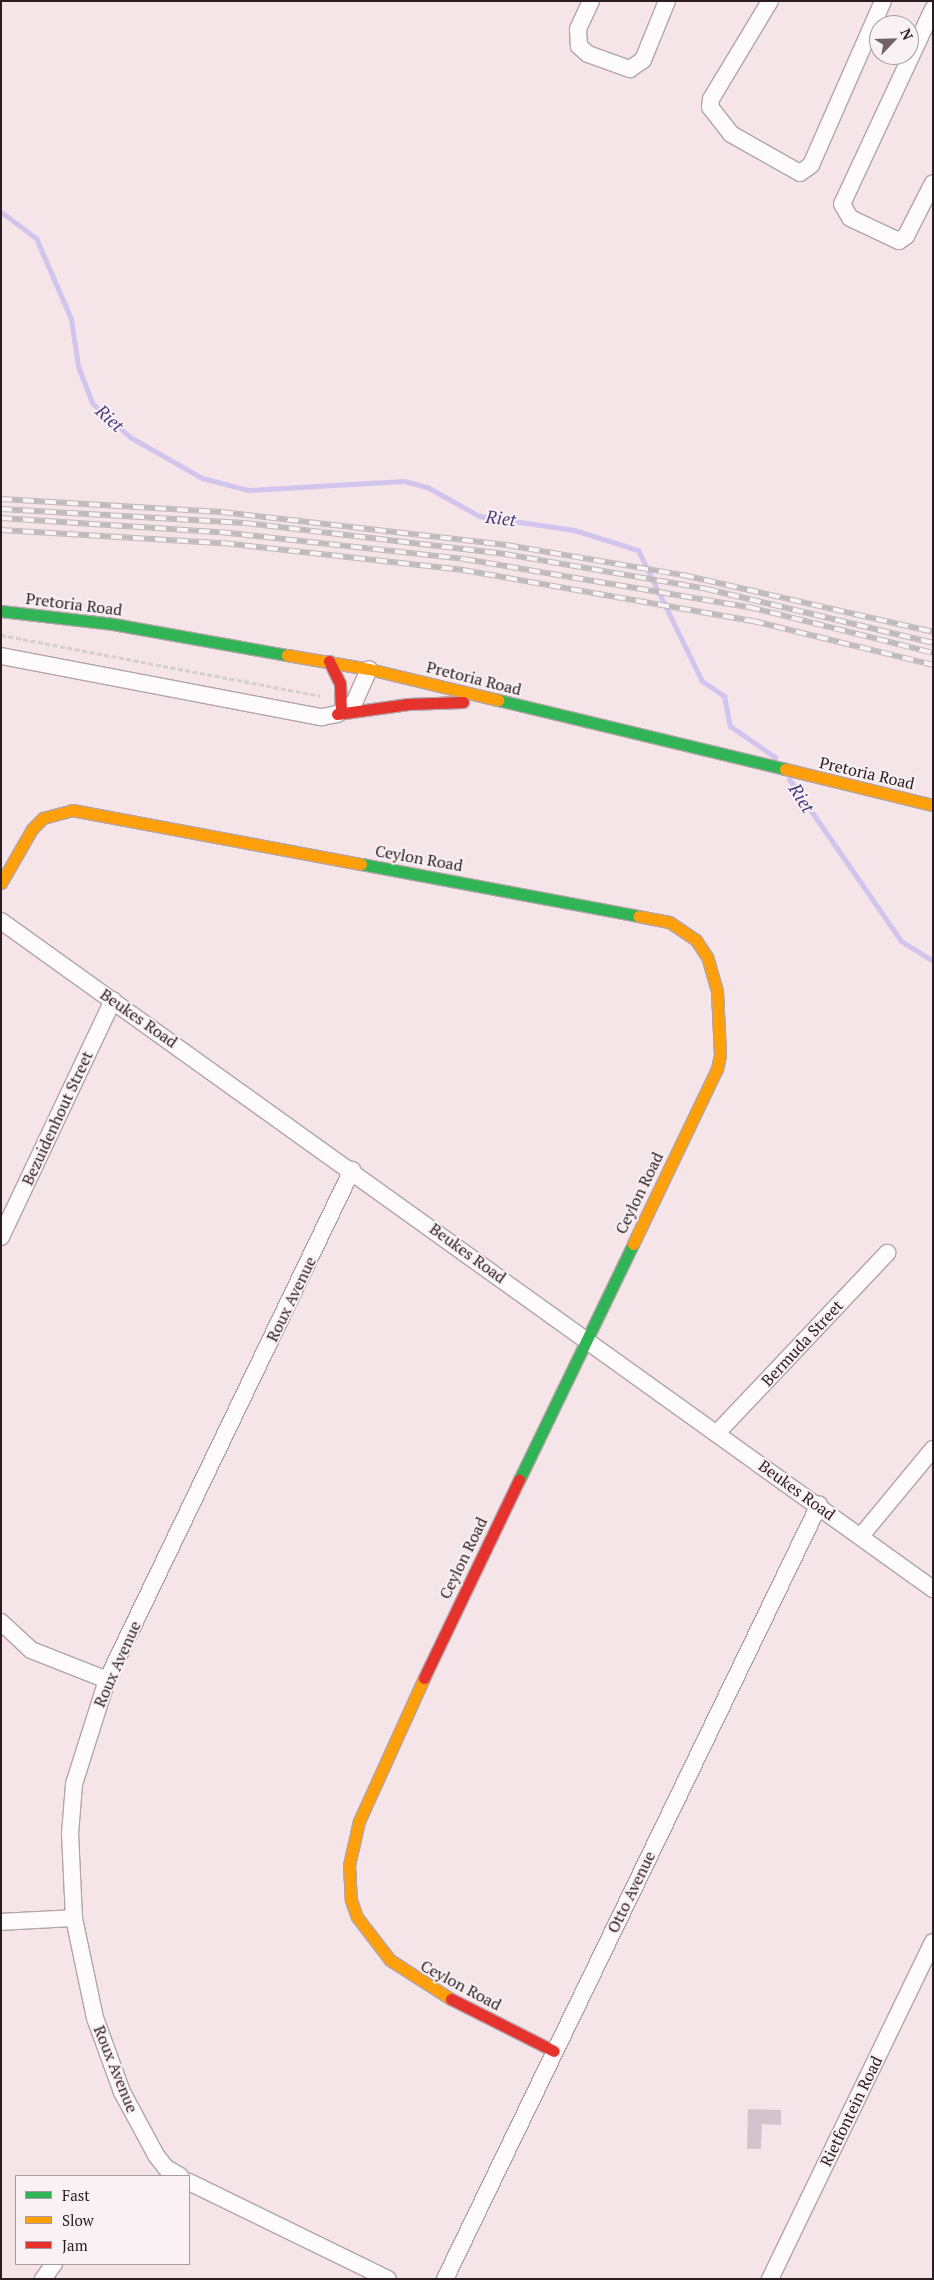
<!DOCTYPE html>
<style>
body{margin:0}
#map{position:relative;width:934px;height:2280px;overflow:hidden;background:#f5e4e8;font-family:"PT Serif",serif}
div>[style]{position:absolute}
.stream>*{height:5px;margin:-2.5px;padding:0 2.5px;transform-origin:2.5px;border-radius:2.5px;background:#d1c4ed}
.building>*{inset:0;background:#d3c3cd}
.path>*{height:3px;margin-top:-1.5px;transform-origin:0;background:repeating-linear-gradient(90deg,#d4cfd0 0 5px,transparent 0 7.5px)}
.roads{filter:drop-shadow(1px 0 #b2a4a8) drop-shadow(-1px 0 #b2a4a8) drop-shadow(0 1px #b2a4a8) drop-shadow(0 -1px #b2a4a8)}
.street>*{height:16px;margin:-8px;padding:0 8px;transform-origin:8px;border-radius:8px;background:#fefbfc}
.fast>*{height:11px;margin:-5.5px;padding:0 5.5px;transform-origin:5.5px;border-radius:5.5px;background:#30b455}
.slow>*{height:11px;margin:-5.5px;padding:0 5.5px;transform-origin:5.5px;border-radius:5.5px;background:#ff9f0a}
.jam>*{height:11px;margin:-5.5px;padding:0 5.5px;transform-origin:5.5px;border-radius:5.5px;background:#e5322d}
.rail>*{height:5.5px;margin-top:-2.75px;transform-origin:0;background:repeating-linear-gradient(90deg,#f9f1f3 0 11px,#bfbabc 0 22px);box-sizing:border-box;border-block:1px solid #bfbabc}
span{translate:-50% -50%;white-space:nowrap;text-align:center;line-height:1.15;-webkit-text-stroke:4px #f9f1f3;paint-order:stroke}
.street-label{font-size:16px;color:#2a1c20}
.water-label{font-size:18px;color:#4d3c80;font-style:italic}
.frame{position:absolute;inset:0;border:2px solid #2a1c20;pointer-events:none}
.legend{position:absolute;left:15px;top:2175px;width:175px;height:90px;box-sizing:border-box;background:#f9f1f3;border:1px solid #a69c9f;margin:0;padding:6px 9px;list-style:none;font-size:15px;color:#2a1c20}
.legend li{display:flex;align-items:center;gap:10px;height:25px}
.legend b{width:25px;border:1px solid #a69c9f}
.north{position:absolute;left:869px;top:15px;width:50px;height:50px;box-sizing:border-box;background:#f9f1f3;border:1px solid #a69c9f;border-radius:50%;rotate:66deg;font-size:14px;font-weight:700;line-height:20px;text-align:center;color:#2a1c20}
.north::after{content:'';display:block;margin:auto;width:18px;height:22px;background:#716266;clip-path:polygon(50% 0,100% 100%,50% 72%,0 100%)}
</style>
<div id="map">
<div class="stream">
<i style="left:1px;top:212px;width:44px;rotate:36.6deg"></i>
<i style="left:36px;top:238px;width:88px;rotate:66.6deg"></i>
<i style="left:71px;top:319px;width:48px;rotate:81.5deg"></i>
<i style="left:78px;top:366px;width:40px;rotate:69deg"></i>
<i style="left:92px;top:403px;width:51px;rotate:41.8deg"></i>
<i style="left:130px;top:437px;width:83px;rotate:29.7deg"></i>
<i style="left:202px;top:478px;width:48px;rotate:14.6deg"></i>
<i style="left:248px;top:490px;width:156px;rotate:-3.3deg"></i>
<i style="left:404px;top:481px;width:24px;rotate:15deg"></i>
<i style="left:427px;top:487px;width:60px;rotate:29.1deg"></i>
<i style="left:479px;top:516px;width:96px;rotate:8.4deg"></i>
<i style="left:574px;top:530px;width:67px;rotate:17.4deg"></i>
<i style="left:638px;top:550px;width:146px;rotate:64deg"></i>
<i style="left:702px;top:681px;width:27px;rotate:34deg"></i>
<i style="left:724px;top:696px;width:31px;rotate:79deg"></i>
<i style="left:730px;top:726px;width:55px;rotate:34.6deg"></i>
<i style="left:789px;top:779px;width:197px;rotate:55.3deg"></i>
<i style="left:901px;top:941px;width:38px;rotate:32deg"></i>
</div>
<div class="building">
<i style="clip-path:polygon(748px 2109px,781px 2110px,781px 2125px,762px 2124px,761px 2149px,747px 2149px)"></i>
</div>
<div class="path">
<i style="left:1px;top:635px;width:325px;rotate:10.8deg"></i>
</div>
<div class="roads">
<div class="street">
<i style="left:591px;top:1px;width:31px;rotate:115deg"></i>
<i style="left:578px;top:29px;width:17px;rotate:87deg"></i>
<i style="left:579px;top:46px;width:12px;rotate:42deg"></i>
<i style="left:588px;top:54px;width:45px;rotate:19.7deg"></i>
<i style="left:630px;top:69px;width:16px;rotate:-35deg"></i>
<i style="left:643px;top:60px;width:64px;rotate:-67.9deg"></i>
<i style="left:770px;top:1px;width:114px;rotate:121deg"></i>
<i style="left:711px;top:99px;width:8px;rotate:97deg"></i>
<i style="left:710px;top:107px;width:34px;rotate:52deg"></i>
<i style="left:731px;top:134px;width:79px;rotate:29.5deg"></i>
<i style="left:800px;top:173px;width:14px;rotate:-36deg"></i>
<i style="left:811px;top:165px;width:179px;rotate:-66.3deg"></i>
<i style="left:933px;top:9px;width:215px;rotate:115deg"></i>
<i style="left:842px;top:204px;width:16px;rotate:60deg"></i>
<i style="left:850px;top:218px;width:54px;rotate:25.1deg"></i>
<i style="left:899px;top:241px;width:9px;rotate:-36deg"></i>
<i style="left:906px;top:236px;width:59px;rotate:-63deg"></i>
<i style="left:1px;top:656px;width:327px;rotate:10.8deg"></i>
<i style="left:322px;top:717px;width:15px;rotate:-11deg"></i>
<i style="left:337px;top:714px;width:20px;rotate:-33deg"></i>
<i style="left:354px;top:703px;width:37px;rotate:-66deg"></i>
<i style="left:1px;top:921px;width:1147px;rotate:35.63deg"></i>
<i style="left:1px;top:1237px;width:262px;rotate:-64.7deg"></i>
<i style="left:717px;top:1433px;width:248px;rotate:-46.6deg"></i>
<i style="left:861px;top:1536px;width:113px;rotate:-50.4deg"></i>
<i style="left:1px;top:1622px;width:41px;rotate:43deg"></i>
<i style="left:31px;top:1650px;width:82px;rotate:21.5deg"></i>
<i style="left:1px;top:1922px;width:73px;rotate:-3.1deg"></i>
<i style="left:180px;top:2176px;width:16px;rotate:-150deg"></i>
<i style="left:166px;top:2168px;width:16px;rotate:-128deg"></i>
<i style="left:156px;top:2155px;width:72px;rotate:-118.4deg"></i>
<i style="left:122px;top:2092px;width:79px;rotate:-110deg"></i>
<i style="left:95px;top:2018px;width:102px;rotate:-101.9deg"></i>
<i style="left:74px;top:1918px;width:84px;rotate:-92.7deg"></i>
<i style="left:70px;top:1834px;width:50px;rotate:-85.4deg"></i>
<i style="left:74px;top:1784px;width:109px;rotate:-72.4deg"></i>
<i style="left:107px;top:1680px;width:566px;rotate:-64.34deg"></i>
<i style="left:189px;top:2182px;width:221px;rotate:26deg"></i>
<i style="left:43px;top:2279px;width:19px;rotate:-54deg"></i>
<i style="left:445px;top:2279px;width:860px;rotate:-64.21deg"></i>
<i style="left:770px;top:2279px;width:374px;rotate:-64.2deg"></i>
</div>
<div class="fast">
<i style="left:1px;top:611px;width:113px;rotate:6.6deg"></i>
<i style="left:113px;top:624px;width:177px;rotate:10.1deg"></i>
<i style="left:498px;top:700px;width:295px;rotate:13.5deg"></i>
<i style="left:361px;top:864px;width:283px;rotate:10.6deg"></i>
<i style="left:519px;top:1480px;width:262px;rotate:-64.2deg"></i>
</div>
<div class="slow">
<i style="left:287px;top:655px;width:83px;rotate:9.7deg"></i>
<i style="left:369px;top:669px;width:133px;rotate:13.5deg"></i>
<i style="left:785px;top:769px;width:152px;rotate:13.7deg"></i>
<i style="left:1px;top:883px;width:62px;rotate:-60.1deg"></i>
<i style="left:32px;top:829px;width:16px;rotate:-45deg"></i>
<i style="left:43px;top:818px;width:30px;rotate:-15deg"></i>
<i style="left:72px;top:810px;width:294px;rotate:10.6deg"></i>
<i style="left:633px;top:1244px;width:194px;rotate:-64.4deg"></i>
<i style="left:717px;top:1069px;width:14px;rotate:-78deg"></i>
<i style="left:720px;top:1055px;width:64px;rotate:-92.7deg"></i>
<i style="left:717px;top:991px;width:35px;rotate:-106deg"></i>
<i style="left:707px;top:957px;width:20px;rotate:-123deg"></i>
<i style="left:696px;top:940px;width:32px;rotate:-146deg"></i>
<i style="left:669px;top:922px;width:31px;rotate:-169deg"></i>
<i style="left:424px;top:1678px;width:157px;rotate:114.4deg"></i>
<i style="left:359px;top:1821px;width:45px;rotate:102.8deg"></i>
<i style="left:349px;top:1865px;width:35px;rotate:87deg"></i>
<i style="left:351px;top:1900px;width:18px;rotate:71deg"></i>
<i style="left:357px;top:1917px;width:54px;rotate:52.5deg"></i>
<i style="left:390px;top:1960px;width:72px;rotate:32.6deg"></i>
</div>
<div class="jam">
<i style="left:329px;top:661px;width:25px;rotate:64deg"></i>
<i style="left:340px;top:684px;width:28px;rotate:88deg"></i>
<i style="left:337px;top:714px;width:72px;rotate:-8deg"></i>
<i style="left:408px;top:704px;width:55px;rotate:-2.1deg"></i>
<i style="left:424px;top:1678px;width:220px;rotate:-64.4deg"></i>
<i style="left:451px;top:1999px;width:115px;rotate:26.8deg"></i>
</div>
</div>
<div class="rail">
<i style="left:1px;top:499px;width:221px;rotate:3.4deg"></i>
<i style="left:222px;top:512px;width:287px;rotate:6.6deg"></i>
<i style="left:507px;top:545px;width:179px;rotate:9.7deg"></i>
<i style="left:683px;top:575px;width:256px;rotate:12.8deg"></i>
<i style="left:1px;top:509px;width:244px;rotate:3.3deg"></i>
<i style="left:245px;top:523px;width:262px;rotate:6.8deg"></i>
<i style="left:505px;top:554px;width:205px;rotate:9.8deg"></i>
<i style="left:707px;top:589px;width:232px;rotate:13.4deg"></i>
<i style="left:1px;top:518px;width:219px;rotate:3.7deg"></i>
<i style="left:220px;top:532px;width:245px;rotate:6.3deg"></i>
<i style="left:464px;top:559px;width:289px;rotate:9.6deg"></i>
<i style="left:749px;top:607px;width:190px;rotate:14deg"></i>
<i style="left:1px;top:530px;width:222px;rotate:3.4deg"></i>
<i style="left:223px;top:543px;width:242px;rotate:6.4deg"></i>
<i style="left:463px;top:570px;width:294px;rotate:10deg"></i>
<i style="left:753px;top:621px;width:185px;rotate:13.7deg"></i>
</div>
<div class="street-label">
<span style="left:74px;top:604px;rotate:7deg">Pretoria Road</span>
<span style="left:474px;top:678px;rotate:14deg">Pretoria Road</span>
<span style="left:867px;top:773px;rotate:13deg">Pretoria Road</span>
<span style="left:419px;top:858px;rotate:10deg">Ceylon Road</span>
<span style="left:139px;top:1018px;rotate:35deg">Beukes Road</span>
<span style="left:57px;top:1118px;rotate:-65deg">Bezuidenhout Street</span>
<span style="left:639px;top:1193px;rotate:-64deg">Ceylon Road</span>
<span style="left:468px;top:1253px;rotate:36deg">Beukes Road</span>
<span style="left:291px;top:1299px;rotate:-64deg">Roux Avenue</span>
<span style="left:802px;top:1343px;rotate:-47deg">Bermuda Street</span>
<span style="left:797px;top:1490px;rotate:36deg">Beukes Road</span>
<span style="left:463px;top:1558px;rotate:-64deg">Ceylon Road</span>
<span style="left:117px;top:1664px;rotate:-66deg">Roux Avenue</span>
<span style="left:631px;top:1892px;rotate:-64deg">Otto Avenue</span>
<span style="left:461px;top:1985px;rotate:28deg">Ceylon Road</span>
<span style="left:116px;top:2069px;rotate:68deg">Roux Avenue</span>
<span style="left:851px;top:2111px;rotate:-64deg">Rietfontein Road</span>
</div>
<div class="water-label">
<span style="left:110px;top:418px;rotate:42deg">Riet</span>
<span style="left:501px;top:518px;rotate:7deg">Riet</span>
<span style="left:802px;top:798px;rotate:58deg">Riet</span>
</div>
<div class="frame"></div>
<ul class="legend">
<li><b style="height:6px;background:#30b455"></b>Fast</li>
<li><b style="height:6px;background:#ff9f0a"></b>Slow</li>
<li><b style="height:6px;background:#e5322d"></b>Jam</li>
</ul>
<div class="north">N</div>
</div>
